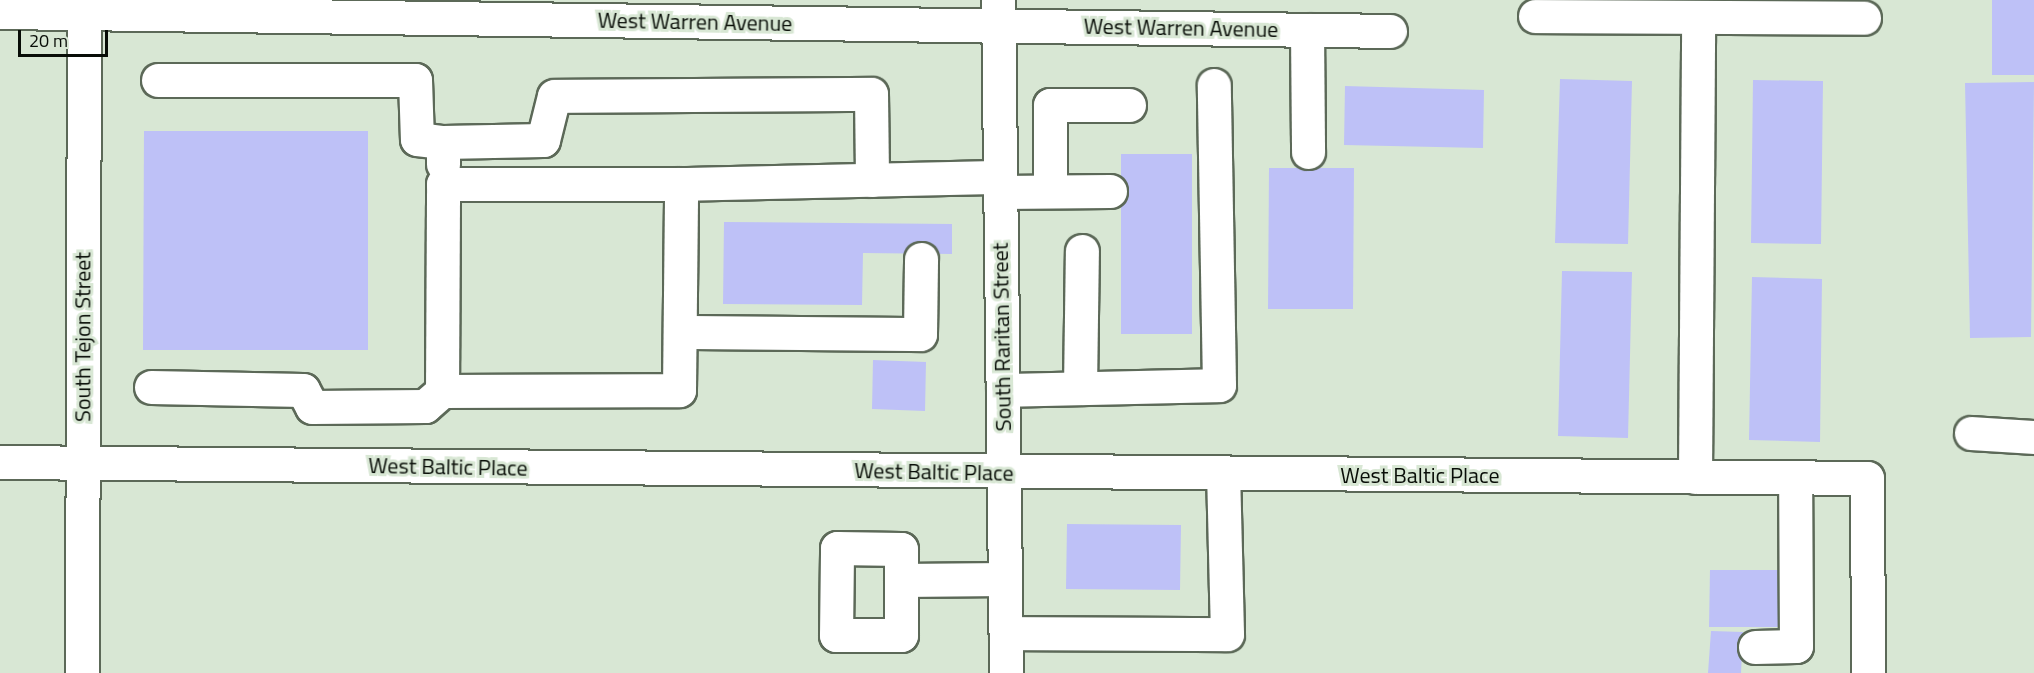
<!DOCTYPE html>
<style>
body{margin:0}
#map{position:relative;width:2034px;height:673px;overflow:hidden;background:#d8e7d4;font-family:"Titillium Web",sans-serif}
div>[style]{position:absolute}
.building>*{inset:0;background:#bec1f7}
.roads{filter:drop-shadow(2px 0 #5c6958) drop-shadow(-2px 0 #5c6958) drop-shadow(0 2px #5c6958) drop-shadow(0 -2px #5c6958)}
.minor>*{height:33px;margin:-16.5px;padding:0 16.5px;transform-origin:16.5px;border-radius:16.5px;background:#fff}
span{translate:-50% -50%;white-space:nowrap;text-align:center;line-height:1.15;-webkit-text-stroke:6px #d8e7d4;paint-order:stroke}
.street-label{font-size:22px;color:#080d07}
.scale{position:absolute;left:18px;top:30px;width:90px;height:27px;box-sizing:border-box;border:3px solid #080d07;border-top:0;padding-left:8px;font-size:18px;line-height:21px;white-space:nowrap;color:#080d07;-webkit-text-stroke:4px #d8e7d4;paint-order:stroke}
</style>
<div id="map">
<div class="building">
<i style="clip-path:polygon(1992px 0,2034px 0,2034px 75px,1992px 75px)"></i>
<i style="clip-path:polygon(1560px 79px,1632px 81px,1628px 244px,1555px 243px)"></i>
<i style="clip-path:polygon(1753px 80px,1823px 81px,1821px 244px,1751px 243px)"></i>
<i style="clip-path:polygon(2034px 82px,2031px 337px,1970px 338px,1965px 83px)"></i>
<i style="clip-path:polygon(1345px 86px,1484px 90px,1483px 148px,1344px 145px)"></i>
<i style="clip-path:polygon(144px 131px,368px 131px,368px 350px,143px 350px)"></i>
<i style="clip-path:polygon(1121px 154px,1192px 154px,1192px 334px,1121px 334px)"></i>
<i style="clip-path:polygon(1269px 168px,1354px 168px,1353px 309px,1268px 309px)"></i>
<i style="clip-path:polygon(724px 222px,952px 224px,952px 254px,863px 253px,862px 305px,723px 304px)"></i>
<i style="clip-path:polygon(1562px 271px,1632px 272px,1628px 438px,1558px 436px)"></i>
<i style="clip-path:polygon(1752px 277px,1822px 279px,1820px 442px,1749px 440px)"></i>
<i style="clip-path:polygon(873px 360px,926px 362px,925px 411px,872px 409px)"></i>
<i style="clip-path:polygon(1067px 524px,1181px 525px,1180px 590px,1066px 589px)"></i>
<i style="clip-path:polygon(1710px 570px,1784px 570px,1784px 627px,1709px 627px)"></i>
<i style="clip-path:polygon(1711px 631px,1743px 632px,1741px 673px,1708px 673px)"></i>
</div>
<div class="roads">
<div class="minor">
<i style="left:998px;top:0;width:673px;rotate:89.32deg"></i>
<i style="left:0;top:12px;width:1390px;rotate:0.78deg"></i>
<i style="left:1535px;top:16px;width:329px;rotate:0.3deg"></i>
<i style="left:1307px;top:30px;width:122px;rotate:89.5deg"></i>
<i style="left:158px;top:80px;width:257px"></i>
<i style="left:415px;top:80px;width:59px;rotate:88.1deg"></i>
<i style="left:417px;top:139px;width:26px;rotate:7deg"></i>
<i style="left:443px;top:142px;width:22px;rotate:90deg"></i>
<i style="left:443px;top:142px;width:100px;rotate:-1.1deg"></i>
<i style="left:543px;top:140px;width:45px;rotate:-76deg"></i>
<i style="left:554px;top:96px;width:317px;rotate:-0.4deg"></i>
<i style="left:871px;top:94px;width:86px;rotate:89.3deg"></i>
<i style="left:1050px;top:191px;width:86px;rotate:-90deg"></i>
<i style="left:1050px;top:105px;width:79px"></i>
<i style="left:1000px;top:192px;width:110px;rotate:-0.5deg"></i>
<i style="left:680px;top:332px;width:240px;rotate:0.5deg"></i>
<i style="left:920px;top:334px;width:75px;rotate:-89.2deg"></i>
<i style="left:151px;top:387px;width:152px;rotate:1.1deg"></i>
<i style="left:303px;top:390px;width:19px;rotate:62deg"></i>
<i style="left:312px;top:407px;width:113px;rotate:-0.5deg"></i>
<i style="left:425px;top:406px;width:23px;rotate:-41deg"></i>
<i style="left:442px;top:391px;width:237px;rotate:-0.2deg"></i>
<i style="left:679px;top:390px;width:206px;rotate:-89.4deg"></i>
<i style="left:681px;top:184px;width:319px;rotate:-1.3deg"></i>
<i style="left:1080px;top:388px;width:137px;rotate:-89.2deg"></i>
<i style="left:1003px;top:390px;width:216px;rotate:-1.3deg"></i>
<i style="left:1219px;top:385px;width:300px;rotate:-91deg"></i>
<i style="left:442px;top:391px;width:207px;rotate:-89.7deg"></i>
<i style="left:443px;top:184px;width:238px"></i>
<i style="left:1971px;top:433px;width:63px;rotate:3.6deg"></i>
<i style="left:0;top:462px;width:1867px;rotate:0.49deg"></i>
<i style="left:1867px;top:478px;width:195px;rotate:89.7deg"></i>
<i style="left:1695px;top:477px;width:460px;rotate:-89.6deg"></i>
<i style="left:901px;top:580px;width:55px;rotate:90deg"></i>
<i style="left:901px;top:635px;width:65px;rotate:180deg"></i>
<i style="left:836px;top:635px;width:87px;rotate:-89.3deg"></i>
<i style="left:837px;top:548px;width:64px;rotate:0.9deg"></i>
<i style="left:901px;top:549px;width:31px;rotate:90deg"></i>
<i style="left:901px;top:580px;width:104px;rotate:-0.6deg"></i>
<i style="left:1006px;top:633px;width:221px;rotate:0.3deg"></i>
<i style="left:1227px;top:634px;width:159px;rotate:-91.4deg"></i>
<i style="left:1755px;top:647px;width:41px;rotate:-1.4deg"></i>
<i style="left:1796px;top:646px;width:168px;rotate:-90.3deg"></i>
<i style="left:82px;top:673px;width:673px;rotate:-89.83deg"></i>
</div>
</div>
<div class="street-label">
<span style="left:695px;top:22px;rotate:1deg">West Warren Avenue</span>
<span style="left:1181px;top:28px;rotate:1deg">West Warren Avenue</span>
<span style="left:83px;top:337px;rotate:-90deg">South Tejon Street</span>
<span style="left:1002px;top:337px;rotate:-91deg">South Raritan Street</span>
<span style="left:448px;top:467px;rotate:1deg">West Baltic Place</span>
<span style="left:934px;top:472px;rotate:1deg">West Baltic Place</span>
<span style="left:1420px;top:476px">West Baltic Place</span>
</div>
<div class="scale">20 m</div>
</div>
